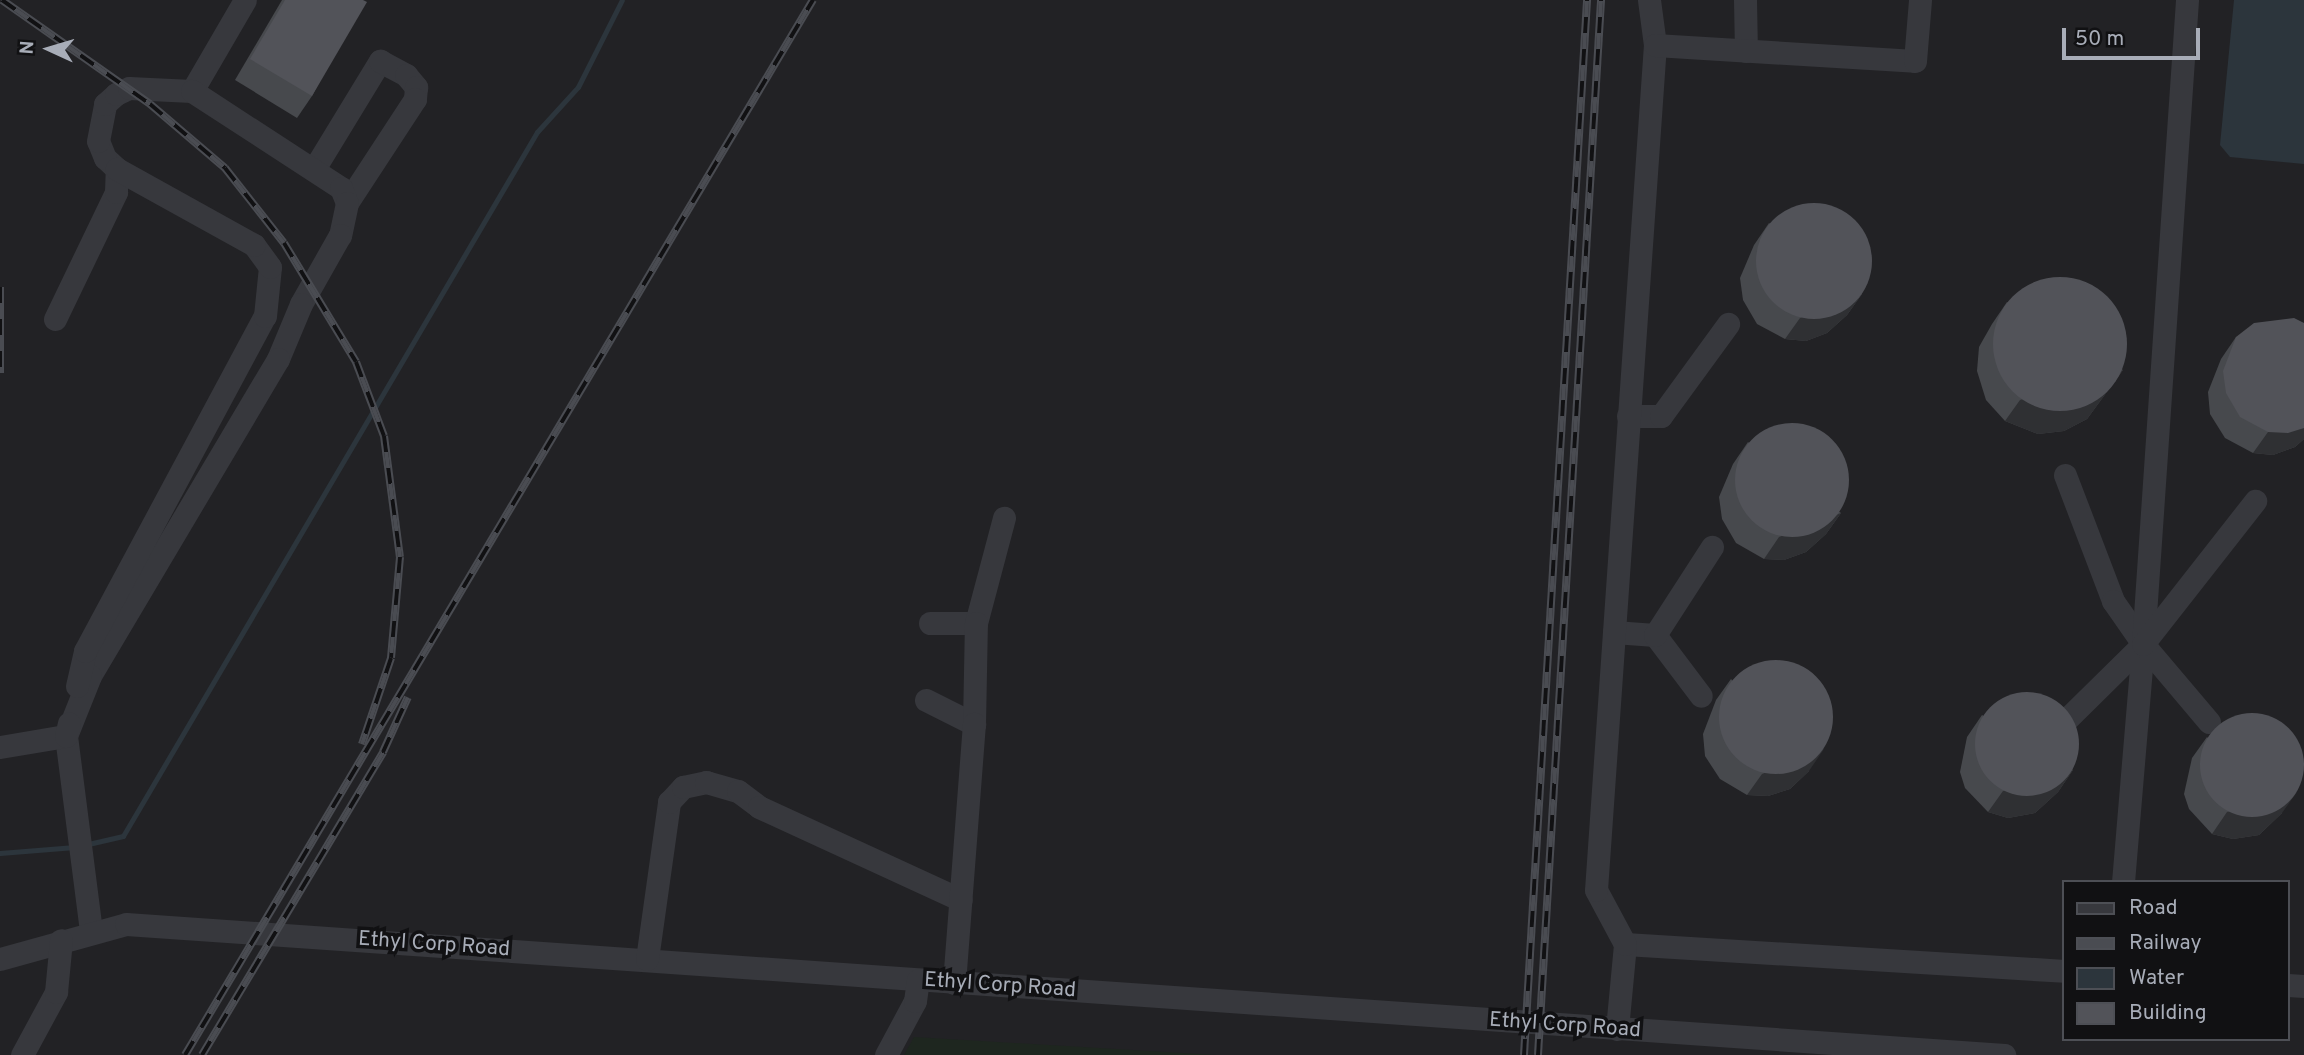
<!DOCTYPE html>
<style>
body{margin:0}
#map{position:relative;width:2304px;height:1055px;overflow:hidden;background:#161618;font-family:Overpass,sans-serif}
div>[style]{position:absolute}
.built>*{inset:0;background:#222225}
.green>*{inset:0;background:#1e261f}
.water>*{inset:0;background:#2c353c}
.stream>*{height:5px;margin:-2.5px;padding:0 2.5px;transform-origin:2.5px;border-radius:2.5px;background:#2c353c}
.minor>*{height:23px;margin:-11.5px;padding:0 11.5px;transform-origin:11.5px;border-radius:11.5px;background:#37383d}
.rail>*{height:8px;margin-top:-4px;transform-origin:0;background:repeating-linear-gradient(90deg,#111113 0 16px,#4a4c52 0 32px);box-sizing:border-box;border-block:2px solid #4a4c52}
.wall>*{inset:0;background:#47494d}
.shaded-wall>*{inset:0;background:#2f3033}
.building>*{inset:0;background:#525359}
.round{border-radius:50%}
span{translate:-50% -50%;white-space:nowrap;text-align:center;line-height:1.15;-webkit-text-stroke:7px #111113;paint-order:stroke}
.street-label{font-size:21px;color:#a8adb8}
.legend{position:absolute;left:2062px;top:880px;width:228px;height:161px;box-sizing:border-box;background:#111113;border:2px solid #4d4f55;margin:0;padding:9px 12px;list-style:none;font-size:21px;color:#a8adb8}
.legend li{display:flex;align-items:center;gap:14px;height:35px}
.legend b{width:35px;border:2px solid #4d4f55}
.north{position:absolute;left:14px;top:14px;width:70px;height:70px;-webkit-text-stroke:5px #111113;paint-order:stroke;rotate:274deg;font-size:19px;font-weight:700;line-height:28px;text-align:center;color:#a8adb8}
.north::after{content:'';display:block;margin:auto;width:24px;height:32px;background:#a8adb8;clip-path:polygon(50% 0,100% 100%,50% 72%,0 100%)}
.scale{position:absolute;left:2062px;top:28px;width:138px;height:32px;box-sizing:border-box;border:4px solid #a8adb8;border-top:0;padding-left:9px;font-size:21px;line-height:24px;white-space:nowrap;color:#a8adb8;-webkit-text-stroke:5px #111113;paint-order:stroke}
</style>
<div id="map">
<div class="built">
<i style="clip-path:polygon(evenodd,0 0,2304px 0,2304px 1055px,0 1055px,0 0,2064px 882px,2288px 882px,2288px 1039px,2064px 1039px,2064px 882px)"></i>
</div>
<div class="green">
<i style="clip-path:polygon(914px 1037px,1216px 1055px,904px 1055px)"></i>
</div>
<div class="water">
<i style="clip-path:polygon(2234px 0,2304px 0,2304px 164px,2230px 157px,2220px 145px)"></i>
</div>
<div class="stream">
<i style="left:84px;top:845px;width:40px;rotate:-13deg"></i>
<i style="left:123px;top:836px;width:817px;rotate:-59.54deg"></i>
<i style="left:537px;top:132px;width:61px;rotate:-47.7deg"></i>
<i style="left:578px;top:87px;width:97px;rotate:-63.2deg"></i>
<i style="left:0;top:853px;width:75px;rotate:-4.6deg"></i>
</div>
<div class="minor">
<i style="left:1649px;top:0;width:45px;rotate:82.4deg"></i>
<i style="left:1745px;top:0;width:51px;rotate:88.9deg"></i>
<i style="left:192px;top:91px;width:105px;rotate:-59.8deg"></i>
<i style="left:314px;top:169px;width:127px;rotate:-58.6deg"></i>
<i style="left:380px;top:61px;width:30px;rotate:28deg"></i>
<i style="left:406px;top:75px;width:16px;rotate:50deg"></i>
<i style="left:416px;top:87px;width:12px;rotate:95deg"></i>
<i style="left:415px;top:99px;width:124px;rotate:123.2deg"></i>
<i style="left:55px;top:319px;width:141px;rotate:-64.3deg"></i>
<i style="left:116px;top:192px;width:23px;rotate:-88deg"></i>
<i style="left:117px;top:169px;width:16px;rotate:-137deg"></i>
<i style="left:105px;top:158px;width:18px;rotate:-112deg"></i>
<i style="left:98px;top:141px;width:38px;rotate:-79deg"></i>
<i style="left:105px;top:104px;width:15px;rotate:-42deg"></i>
<i style="left:116px;top:94px;width:14px;rotate:-25deg"></i>
<i style="left:129px;top:88px;width:63px;rotate:2.7deg"></i>
<i style="left:192px;top:91px;width:178px;rotate:33.1deg"></i>
<i style="left:341px;top:188px;width:16px;rotate:68deg"></i>
<i style="left:347px;top:203px;width:33px;rotate:102deg"></i>
<i style="left:340px;top:235px;width:79px;rotate:119.5deg"></i>
<i style="left:301px;top:304px;width:60px;rotate:112.7deg"></i>
<i style="left:278px;top:359px;width:369px;rotate:120.7deg"></i>
<i style="left:90px;top:676px;width:65px;rotate:111.8deg"></i>
<i style="left:66px;top:736px;width:198px;rotate:82.7deg"></i>
<i style="left:1628px;top:416px;width:33px"></i>
<i style="left:1661px;top:416px;width:114px;rotate:-53.9deg"></i>
<i style="left:2065px;top:475px;width:135px;rotate:69.1deg"></i>
<i style="left:2113px;top:601px;width:52px;rotate:55.1deg"></i>
<i style="left:2143px;top:644px;width:239px;rotate:94.8deg"></i>
<i style="left:930px;top:623px;width:46px"></i>
<i style="left:976px;top:623px;width:109px;rotate:-75.1deg"></i>
<i style="left:1614px;top:632px;width:41px;rotate:4.2deg"></i>
<i style="left:1655px;top:635px;width:76px;rotate:53deg"></i>
<i style="left:1655px;top:635px;width:105px;rotate:-57.1deg"></i>
<i style="left:77px;top:686px;width:36px;rotate:-77deg"></i>
<i style="left:85px;top:651px;width:380px;rotate:-61.8deg"></i>
<i style="left:265px;top:316px;width:49px;rotate:-84.2deg"></i>
<i style="left:270px;top:267px;width:27px;rotate:-126deg"></i>
<i style="left:254px;top:245px;width:157px;rotate:-151deg"></i>
<i style="left:926px;top:700px;width:54px;rotate:26.6deg"></i>
<i style="left:974px;top:724px;width:101px;rotate:-88.9deg"></i>
<i style="left:2067px;top:719px;width:107px;rotate:-44.6deg"></i>
<i style="left:2143px;top:644px;width:646px;rotate:-86.09deg"></i>
<i style="left:2209px;top:722px;width:102px;rotate:-130.2deg"></i>
<i style="left:2143px;top:644px;width:182px;rotate:-51.9deg"></i>
<i style="left:0;top:747px;width:67px;rotate:-9.5deg"></i>
<i style="left:66px;top:736px;width:13px;rotate:-77deg"></i>
<i style="left:1625px;top:944px;width:440px;rotate:3.5deg"></i>
<i style="left:0;top:959px;width:131px;rotate:-15.5deg"></i>
<i style="left:126px;top:924px;width:1883px;rotate:3.99deg"></i>
<i style="left:647px;top:959px;width:159px;rotate:-82deg"></i>
<i style="left:669px;top:802px;width:21px;rotate:-47deg"></i>
<i style="left:683px;top:787px;width:24px;rotate:-12deg"></i>
<i style="left:706px;top:782px;width:33px;rotate:16deg"></i>
<i style="left:738px;top:791px;width:26px;rotate:37deg"></i>
<i style="left:759px;top:807px;width:222px;rotate:24.7deg"></i>
<i style="left:954px;top:983px;width:260px;rotate:-85.6deg"></i>
<i style="left:2288px;top:985px;width:16px;rotate:4deg"></i>
<i style="left:1617px;top:1029px;width:85px;rotate:-84.6deg"></i>
<i style="left:1625px;top:944px;width:61px;rotate:-118.2deg"></i>
<i style="left:1596px;top:890px;width:847px;rotate:-86.01deg"></i>
<i style="left:1655px;top:45px;width:260px;rotate:3.5deg"></i>
<i style="left:1915px;top:61px;width:61px;rotate:-85.3deg"></i>
<i style="left:22px;top:1055px;width:72px;rotate:-61.6deg"></i>
<i style="left:56px;top:992px;width:52px;rotate:-84.5deg"></i>
<i style="left:886px;top:1055px;width:61px;rotate:-61.8deg"></i>
<i style="left:915px;top:1001px;width:21px;rotate:-82deg"></i>
</div>
<div class="rail">
<i style="left:2px;top:0;width:181px;rotate:35.1deg"></i>
<i style="left:150px;top:104px;width:99px;rotate:40.5deg"></i>
<i style="left:225px;top:168px;width:95px;rotate:51.8deg"></i>
<i style="left:284px;top:243px;width:139px;rotate:58.8deg"></i>
<i style="left:356px;top:362px;width:79px;rotate:69.3deg"></i>
<i style="left:384px;top:436px;width:122px;rotate:82.5deg"></i>
<i style="left:400px;top:557px;width:101px;rotate:95.1deg"></i>
<i style="left:391px;top:658px;width:91px;rotate:108.6deg"></i>
<i style="left:0;top:287px;width:86px;rotate:90deg"></i>
<i style="left:185px;top:1055px;width:1228px;rotate:-59.24deg"></i>
<i style="left:202px;top:1055px;width:353px;rotate:-59.1deg"></i>
<i style="left:383px;top:752px;width:60px;rotate:-65.6deg"></i>
<i style="left:1524px;top:1055px;width:1057px;rotate:-86.58deg"></i>
<i style="left:1538px;top:1055px;width:1057px;rotate:-86.58deg"></i>
</div>
<div class="wall">
<i style="clip-path:polygon(282px 0,363px 0,312px 96px,297px 118px,235px 80px)"></i>
<i style="clip-path:polygon(1769px 223px,1862px 294px,1847px 315px,1827px 333px,1806px 341px,1785px 339px,1757px 324px,1743px 300px,1740px 278px,1754px 245px)"></i>
<i style="clip-path:polygon(2007px 302px,2123px 370px,2087px 419px,2064px 431px,2038px 434px,2005px 421px,1986px 400px,1977px 371px,1979px 347px,1992px 324px)"></i>
<i style="clip-path:polygon(2304px 323px,2304px 439px,2295px 447px,2273px 455px,2253px 453px,2225px 438px,2210px 414px,2208px 392px,2221px 359px,2236px 337px)"></i>
<i style="clip-path:polygon(1748px 442px,1841px 513px,1826px 534px,1806px 552px,1784px 560px,1764px 559px,1736px 543px,1722px 519px,1719px 497px,1733px 464px)"></i>
<i style="clip-path:polygon(1731px 679px,1809px 771px,1790px 789px,1768px 796px,1747px 795px,1720px 779px,1705px 756px,1703px 734px,1716px 700px)"></i>
<i style="clip-path:polygon(1982px 715px,2073px 770px,2058px 792px,2035px 813px,2008px 818px,1988px 812px,1965px 788px,1960px 772px,1967px 737px)"></i>
<i style="clip-path:polygon(2207px 737px,2282px 813px,2259px 835px,2233px 839px,2212px 834px,2189px 809px,2184px 794px,2192px 758px)"></i>
</div>
<div class="shaded-wall">
<i style="clip-path:polygon(1862px 294px,1847px 315px,1827px 333px,1806px 341px,1785px 339px,1800px 318px)"></i>
<i style="clip-path:polygon(2123px 370px,2087px 419px,2064px 431px,2038px 434px,2005px 421px,2020px 400px)"></i>
<i style="clip-path:polygon(2304px 428px,2304px 439px,2295px 447px,2273px 455px,2253px 453px,2268px 432px)"></i>
<i style="clip-path:polygon(1841px 513px,1826px 534px,1806px 552px,1784px 560px,1764px 559px,1779px 537px)"></i>
<i style="clip-path:polygon(1824px 749px,1809px 771px,1790px 789px,1768px 796px,1747px 795px,1762px 774px)"></i>
<i style="clip-path:polygon(2073px 770px,2058px 792px,2035px 813px,2008px 818px,1988px 812px,2003px 791px)"></i>
<i style="clip-path:polygon(2297px 792px,2282px 813px,2259px 835px,2233px 839px,2212px 834px,2227px 812px)"></i>
</div>
<div class="building">
<i style="clip-path:polygon(285px 0,363px 0,367px 2px,312px 96px,250px 59px)"></i>
<i class="round" style="left:1756px;top:203px;width:116px;height:116px"></i>
<i class="round" style="left:1993px;top:277px;width:134px;height:134px"></i>
<i style="clip-path:polygon(2294px 318px,2304px 323px,2304px 428px,2288px 433px,2268px 432px,2240px 417px,2226px 393px,2223px 371px,2236px 337px,2254px 323px)"></i>
<i class="round" style="left:1735px;top:423px;width:114px;height:114px"></i>
<i class="round" style="left:1719px;top:660px;width:114px;height:114px"></i>
<i class="round" style="left:1975px;top:692px;width:104px;height:104px"></i>
<i class="round" style="left:2200px;top:713px;width:104px;height:104px"></i>
</div>
<div class="street-label">
<span style="left:434px;top:945px;rotate:4deg">Ethyl Corp Road</span>
<span style="left:1000px;top:986px;rotate:4deg">Ethyl Corp Road</span>
<span style="left:1565px;top:1026px;rotate:4deg">Ethyl Corp Road</span>
</div>
<ul class="legend">
<li><b style="height:9px;background:#37383d"></b>Road</li>
<li><b style="height:9px;background:#4a4c52"></b>Railway</li>
<li><b style="height:19px;background:#2c353c"></b>Water</li>
<li><b style="height:19px;background:#525359"></b>Building</li>
</ul>
<div class="north">N</div>
<div class="scale">50 m</div>
</div>
